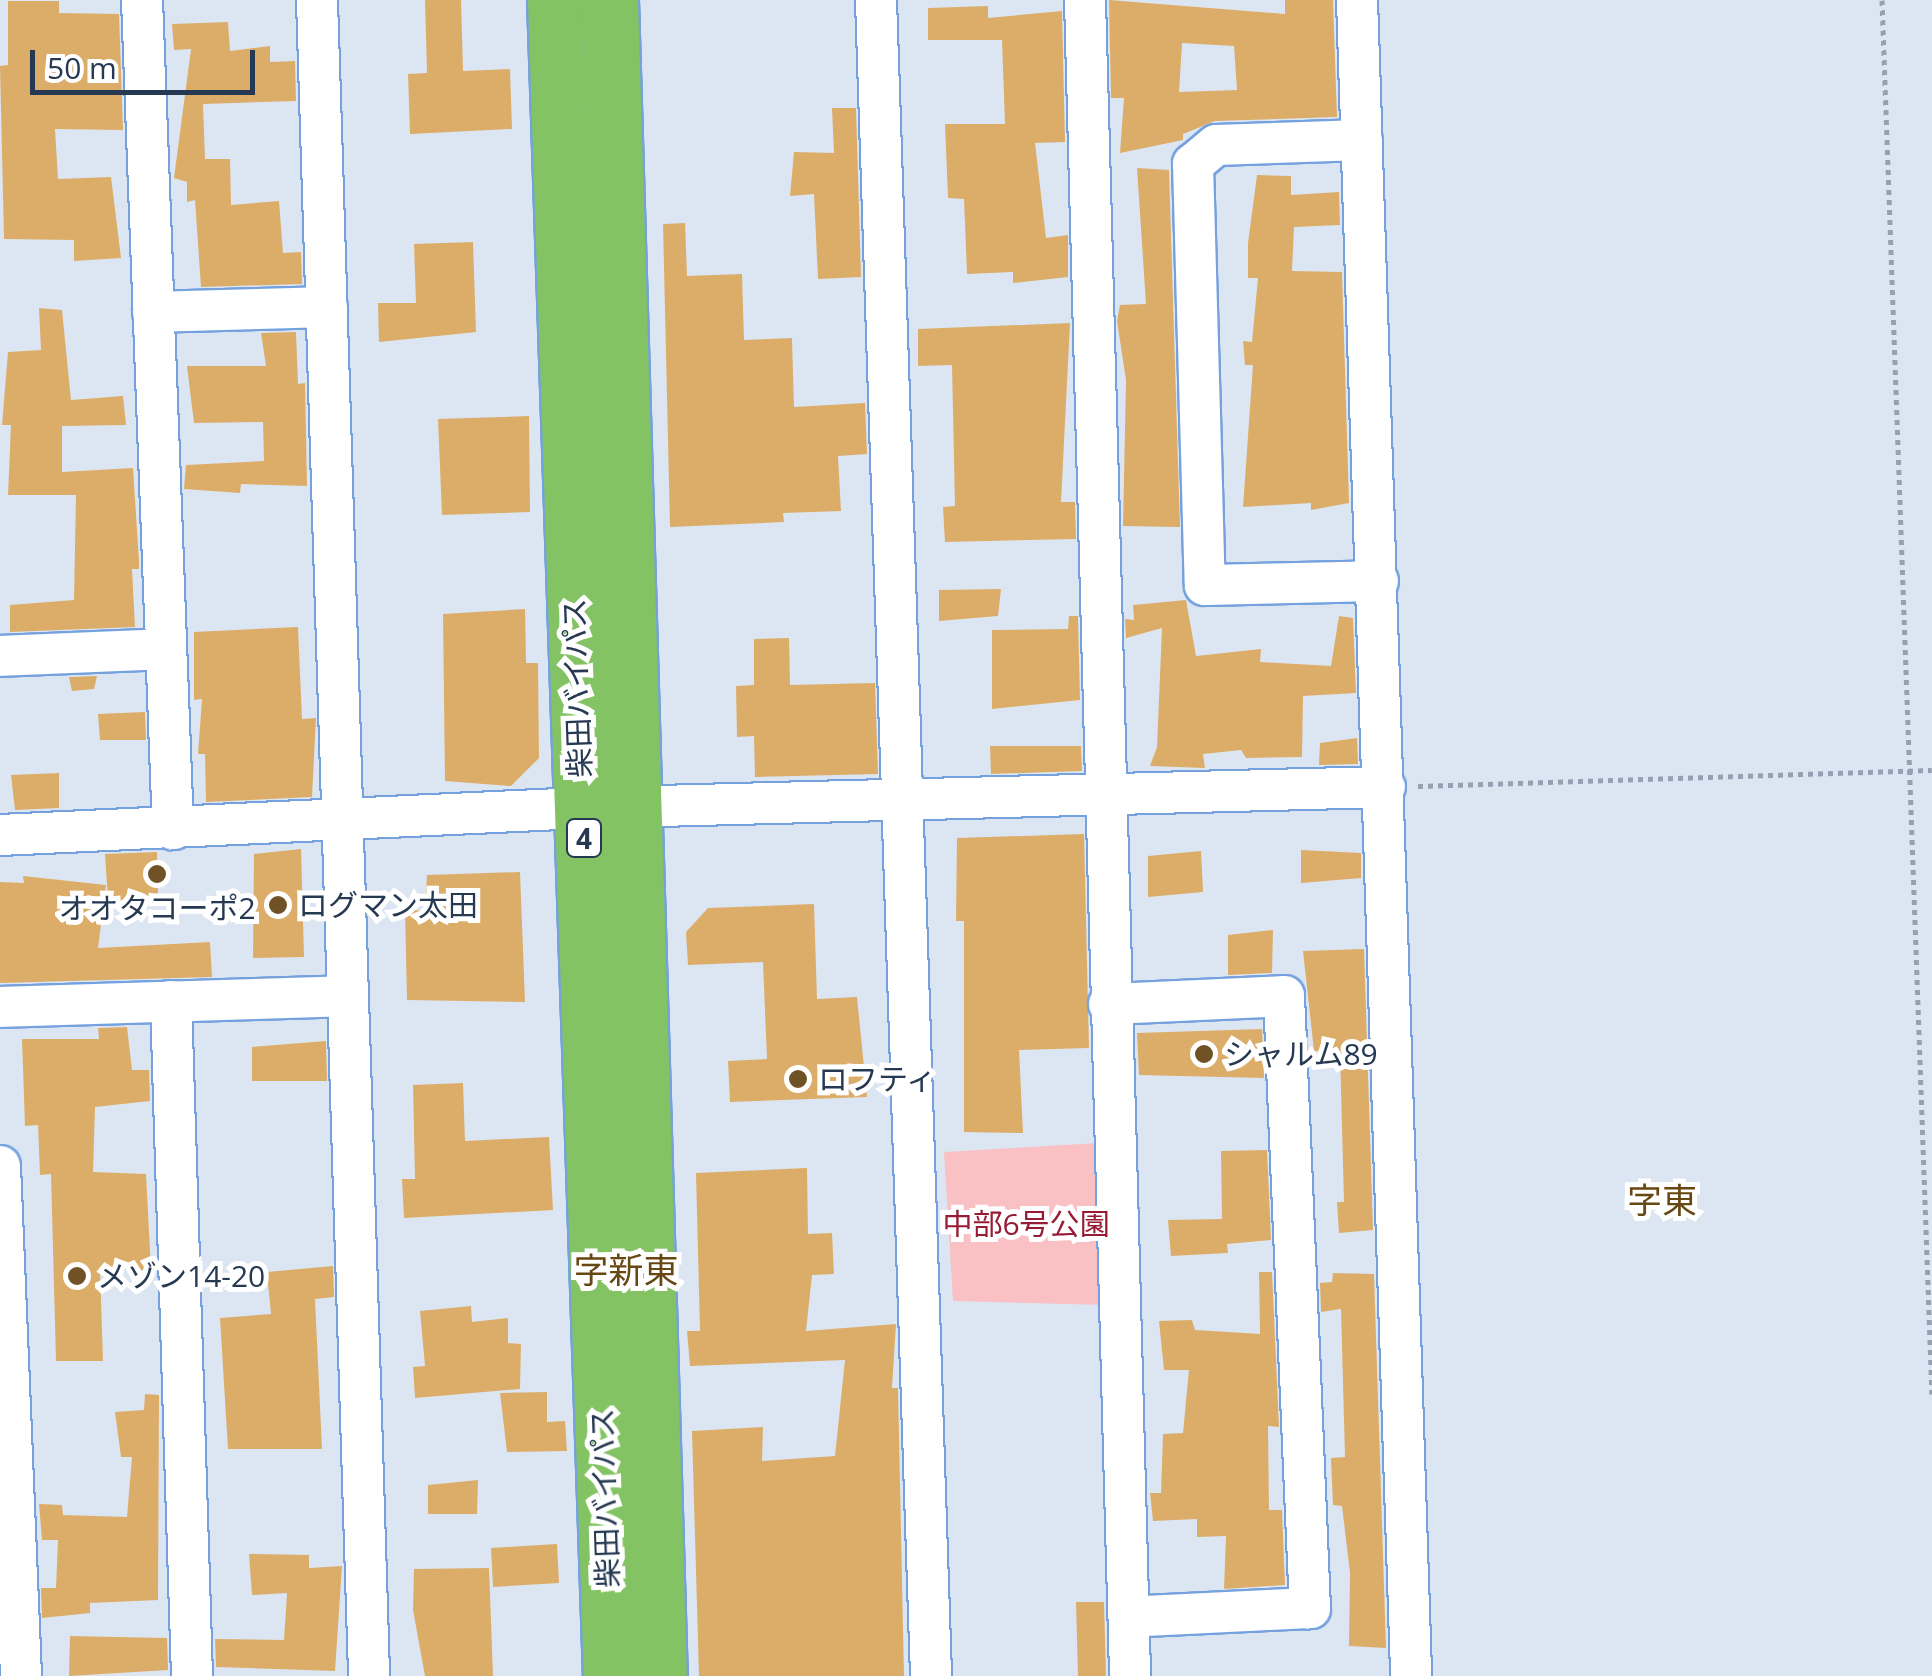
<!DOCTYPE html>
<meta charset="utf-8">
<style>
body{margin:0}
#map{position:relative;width:1932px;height:1676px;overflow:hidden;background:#dce6f3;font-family:"Open Sans","Noto Sans JP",sans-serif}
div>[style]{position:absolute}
.green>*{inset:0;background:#f9c1c3}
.building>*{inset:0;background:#dcad69}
.path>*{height:5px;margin-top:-2.5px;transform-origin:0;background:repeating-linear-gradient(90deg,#93a1b3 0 5px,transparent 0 10px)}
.roads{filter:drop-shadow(2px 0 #75a2de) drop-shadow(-2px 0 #75a2de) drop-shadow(0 2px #75a2de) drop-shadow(0 -2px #75a2de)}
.minor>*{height:40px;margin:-20px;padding:0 20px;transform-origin:20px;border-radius:20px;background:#fff}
.highway>*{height:55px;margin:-27.5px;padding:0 27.5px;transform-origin:27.5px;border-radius:27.5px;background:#83c364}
.dots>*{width:28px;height:28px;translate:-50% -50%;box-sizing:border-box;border:5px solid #fff;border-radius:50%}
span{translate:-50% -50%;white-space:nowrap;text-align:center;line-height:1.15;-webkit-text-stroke:10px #fff;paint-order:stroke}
.shield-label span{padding:2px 8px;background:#fff;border:2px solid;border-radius:8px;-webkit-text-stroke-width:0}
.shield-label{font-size:28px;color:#263952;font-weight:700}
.street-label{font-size:30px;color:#263952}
.poi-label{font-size:30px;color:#263952}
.left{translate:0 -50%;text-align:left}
.park-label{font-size:30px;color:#971b34}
.quarter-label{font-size:35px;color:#684812}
.scale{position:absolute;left:30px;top:50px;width:225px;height:45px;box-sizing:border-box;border:5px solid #263952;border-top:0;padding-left:12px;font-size:30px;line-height:35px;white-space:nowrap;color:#263952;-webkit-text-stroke:8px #fff;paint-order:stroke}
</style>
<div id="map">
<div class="green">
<i style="clip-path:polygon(1099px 1143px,1108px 1305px,953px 1301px,944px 1152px)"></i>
</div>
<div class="building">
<i style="clip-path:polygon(425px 0,461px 0,463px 71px,510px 69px,512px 129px,410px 134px,408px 74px,427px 73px)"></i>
<i style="clip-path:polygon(evenodd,1109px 0,1285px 14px,1285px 0,1333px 0,1337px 117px,1215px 121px,1183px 134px,1183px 140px,1120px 153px,1124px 98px,1111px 98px,1109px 0,1182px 43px,1234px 46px,1237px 90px,1179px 92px,1182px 43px)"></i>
<i style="clip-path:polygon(8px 1px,59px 1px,59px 13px,119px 14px,123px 130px,55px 129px,58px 179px,111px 177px,121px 258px,74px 261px,74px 240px,4px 239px,0 66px,8px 65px)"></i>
<i style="clip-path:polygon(988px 6px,988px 18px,1062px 11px,1065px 142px,1035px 143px,1046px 238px,1068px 235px,1068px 277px,1013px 283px,1013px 272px,967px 274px,964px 199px,948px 198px,945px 124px,1005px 124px,1002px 40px,928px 40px,928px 8px)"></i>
<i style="clip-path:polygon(228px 22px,230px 51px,270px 46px,270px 62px,295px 61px,296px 101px,203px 104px,205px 159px,230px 159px,231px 205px,279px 201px,283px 253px,301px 252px,302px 284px,201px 287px,195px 200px,187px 202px,187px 182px,174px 178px,191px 49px,174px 50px,172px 24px)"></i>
<i style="clip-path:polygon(832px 108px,856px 108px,861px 277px,818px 279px,814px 194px,790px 196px,794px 152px,834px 153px)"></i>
<i style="clip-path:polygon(1137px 168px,1169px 170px,1180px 527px,1123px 526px,1126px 380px,1117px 321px,1120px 305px,1146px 304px)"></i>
<i style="clip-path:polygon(1257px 175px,1291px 176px,1291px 195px,1339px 192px,1340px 225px,1294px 227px,1292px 271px,1342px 272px,1349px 503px,1311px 510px,1311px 503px,1243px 507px,1253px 365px,1245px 365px,1243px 341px,1252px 342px,1258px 278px,1248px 278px,1248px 243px)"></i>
<i style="clip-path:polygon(685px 223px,687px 276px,742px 274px,744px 340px,792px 338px,794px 407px,865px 403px,867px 454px,838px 456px,841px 511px,783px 513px,784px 522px,670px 527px,663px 224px)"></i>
<i style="clip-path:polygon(473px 242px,476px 332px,379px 342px,378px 303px,416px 303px,414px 244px)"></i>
<i style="clip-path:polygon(39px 308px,62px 310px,71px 400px,123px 396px,126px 425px,62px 426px,62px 472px,133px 468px,139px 561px,139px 569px,132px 569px,135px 627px,10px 632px,10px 605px,74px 600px,76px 495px,8px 495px,11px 425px,2px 425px,8px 352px,41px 350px)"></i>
<i style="clip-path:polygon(1070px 323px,1061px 502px,1075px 502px,1076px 539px,945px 542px,943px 507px,955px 506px,952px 365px,918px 366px,918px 329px)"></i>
<i style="clip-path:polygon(296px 332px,298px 384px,305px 383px,307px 486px,241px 484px,240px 493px,184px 489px,186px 465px,264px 461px,263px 422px,194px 423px,187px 366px,266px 366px,261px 333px)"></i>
<i style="clip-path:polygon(529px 416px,530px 512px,442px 515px,438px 419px)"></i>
<i style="clip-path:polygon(1001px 589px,998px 616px,939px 621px,939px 590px)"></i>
<i style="clip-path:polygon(1186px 600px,1196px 656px,1261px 649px,1260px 662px,1331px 666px,1339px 616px,1353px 618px,1356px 693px,1303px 696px,1302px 757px,1246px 758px,1241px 750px,1203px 754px,1205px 768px,1150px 766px,1157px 747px,1162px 628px,1126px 638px,1125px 619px,1134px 620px,1133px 605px)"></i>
<i style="clip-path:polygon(525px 609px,526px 663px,538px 663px,539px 758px,511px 786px,445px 781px,443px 614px)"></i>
<i style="clip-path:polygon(1069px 616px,1078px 616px,1080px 700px,992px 709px,992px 630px,1068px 629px)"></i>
<i style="clip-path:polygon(298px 627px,302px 719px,316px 718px,312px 797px,206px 802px,205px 754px,198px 754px,202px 699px,194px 700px,194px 632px)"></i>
<i style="clip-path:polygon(789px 638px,790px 685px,875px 683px,878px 774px,755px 777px,754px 736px,737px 737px,736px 686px,754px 685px,754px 639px)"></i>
<i style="clip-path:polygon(97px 676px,94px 689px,72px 691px,69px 677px)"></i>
<i style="clip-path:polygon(145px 712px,146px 740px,100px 740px,98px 714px)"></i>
<i style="clip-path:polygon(1357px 738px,1358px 764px,1319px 765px,1320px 743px)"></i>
<i style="clip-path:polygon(990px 746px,1081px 746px,1082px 771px,991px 774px)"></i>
<i style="clip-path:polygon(59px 773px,59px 808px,15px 810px,11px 775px)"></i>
<i style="clip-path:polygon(1084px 834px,1089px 1048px,1019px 1050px,1023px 1133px,964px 1132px,964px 921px,956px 921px,957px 838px)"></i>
<i style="clip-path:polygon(301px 849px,304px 957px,253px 958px,254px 854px)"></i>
<i style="clip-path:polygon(1301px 850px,1361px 853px,1361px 878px,1301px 883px)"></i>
<i style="clip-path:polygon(1201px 851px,1203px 892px,1148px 897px,1148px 856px)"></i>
<i style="clip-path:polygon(157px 852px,158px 897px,108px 901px,105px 854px)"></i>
<i style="clip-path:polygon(520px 872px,525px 1002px,407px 1000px,405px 911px,425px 910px,427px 875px)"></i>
<i style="clip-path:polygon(23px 876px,106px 885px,98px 948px,210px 942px,212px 977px,0 983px,0 882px,24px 883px)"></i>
<i style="clip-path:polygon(814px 904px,817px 999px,857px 997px,867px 1097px,730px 1102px,728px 1061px,767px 1059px,763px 962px,688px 965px,686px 932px,708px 908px)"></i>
<i style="clip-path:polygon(1273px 930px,1272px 973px,1228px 975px,1228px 935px)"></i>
<i style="clip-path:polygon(1364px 949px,1373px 1230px,1339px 1233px,1337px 1202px,1344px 1202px,1340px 1052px,1314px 1051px,1303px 951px)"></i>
<i style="clip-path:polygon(127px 1027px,132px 1070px,149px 1070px,150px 1101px,95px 1107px,93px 1172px,146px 1174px,151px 1270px,100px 1270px,103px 1361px,56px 1361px,51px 1174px,40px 1175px,38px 1125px,25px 1126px,22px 1039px,99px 1039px,98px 1028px)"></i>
<i style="clip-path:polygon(1262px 1029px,1264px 1078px,1139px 1075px,1137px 1033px)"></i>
<i style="clip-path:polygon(326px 1041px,327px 1081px,252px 1081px,252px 1047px)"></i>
<i style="clip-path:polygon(463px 1083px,465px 1141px,549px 1137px,553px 1210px,404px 1218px,402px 1179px,415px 1179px,413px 1085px)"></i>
<i style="clip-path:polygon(1267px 1150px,1271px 1240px,1227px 1244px,1228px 1253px,1171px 1256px,1168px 1220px,1222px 1219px,1221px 1151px)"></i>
<i style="clip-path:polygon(807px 1168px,808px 1234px,832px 1233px,834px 1274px,812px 1275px,806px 1331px,896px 1324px,892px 1388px,898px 1388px,904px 1676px,699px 1676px,692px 1431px,763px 1427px,762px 1461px,835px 1456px,845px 1360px,690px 1366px,687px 1331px,700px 1331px,696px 1173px)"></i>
<i style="clip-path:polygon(333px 1266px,334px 1297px,315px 1299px,322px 1449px,228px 1449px,220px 1318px,271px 1314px,267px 1272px)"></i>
<i style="clip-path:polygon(1259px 1272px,1272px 1272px,1279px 1427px,1268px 1426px,1269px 1510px,1282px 1510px,1285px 1585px,1224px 1589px,1226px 1536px,1197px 1537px,1197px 1519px,1153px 1521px,1150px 1493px,1161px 1493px,1163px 1434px,1183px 1433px,1189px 1370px,1164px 1370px,1159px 1321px,1192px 1320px,1195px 1330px,1260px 1334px)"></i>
<i style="clip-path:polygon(1333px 1273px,1374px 1274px,1386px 1648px,1349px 1646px,1350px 1573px,1342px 1506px,1333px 1505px,1331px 1458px,1345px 1457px,1341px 1309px,1321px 1312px,1320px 1283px,1332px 1282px)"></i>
<i style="clip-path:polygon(471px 1306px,472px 1322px,508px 1318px,508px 1343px,521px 1344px,520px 1389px,415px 1398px,413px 1367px,425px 1366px,420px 1311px)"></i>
<i style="clip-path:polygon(547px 1392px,547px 1422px,565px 1421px,567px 1451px,507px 1452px,500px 1393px)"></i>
<i style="clip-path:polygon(145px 1394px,159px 1395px,158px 1600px,90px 1603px,90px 1613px,42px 1618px,41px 1588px,56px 1588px,58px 1540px,42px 1540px,39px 1504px,62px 1505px,63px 1515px,127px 1517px,132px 1457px,121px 1457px,115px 1412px,144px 1410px)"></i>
<i style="clip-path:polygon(478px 1480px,477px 1514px,428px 1514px,428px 1485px)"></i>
<i style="clip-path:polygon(557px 1544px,559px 1583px,493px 1587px,491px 1548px)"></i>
<i style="clip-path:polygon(249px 1554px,309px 1555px,309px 1568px,342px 1566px,335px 1671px,216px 1667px,215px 1639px,284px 1640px,287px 1593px,252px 1595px)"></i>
<i style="clip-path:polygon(489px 1568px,493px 1676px,425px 1676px,413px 1610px,414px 1569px)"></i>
<i style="clip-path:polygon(1076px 1602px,1104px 1602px,1106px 1676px,1078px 1676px)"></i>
<i style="clip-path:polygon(70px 1636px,167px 1638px,168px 1670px,69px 1676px)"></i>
</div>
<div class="path">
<i style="left:1882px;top:0;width:1395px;rotate:87.95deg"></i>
<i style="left:1418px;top:786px;width:514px;rotate:-1.78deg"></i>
</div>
<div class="roads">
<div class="minor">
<i style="left:142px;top:0;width:830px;rotate:87.86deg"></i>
<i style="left:317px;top:0;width:1677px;rotate:88.22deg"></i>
<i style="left:876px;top:0;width:1677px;rotate:88.12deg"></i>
<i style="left:1085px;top:0;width:1677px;rotate:88.46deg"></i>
<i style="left:1357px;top:0;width:1677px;rotate:88.15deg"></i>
<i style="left:1362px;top:140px;width:146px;rotate:178deg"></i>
<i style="left:1216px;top:145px;width:30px;rotate:140deg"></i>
<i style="left:1193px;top:164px;width:421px;rotate:88.4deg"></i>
<i style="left:1205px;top:585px;width:173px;rotate:-1.3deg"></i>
<i style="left:153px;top:312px;width:174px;rotate:-1.6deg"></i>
<i style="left:0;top:656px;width:166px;rotate:-2.4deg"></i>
<i style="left:0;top:835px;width:583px;rotate:-2.66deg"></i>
<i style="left:582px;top:808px;width:803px;rotate:-1.5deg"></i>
<i style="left:171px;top:1001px;width:675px;rotate:88.22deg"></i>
<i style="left:1109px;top:1004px;width:175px;rotate:-2.6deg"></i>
<i style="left:1284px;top:996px;width:613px;rotate:87.57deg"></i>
<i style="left:1310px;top:1608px;width:181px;rotate:177.2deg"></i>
<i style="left:0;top:1007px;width:348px;rotate:-1.8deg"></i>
<i style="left:0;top:1166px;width:510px;rotate:87.64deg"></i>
</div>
<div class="highway">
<i style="left:555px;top:0;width:1677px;rotate:88.09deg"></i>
<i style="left:610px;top:0;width:1677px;rotate:88.33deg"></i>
</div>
</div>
<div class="dots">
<i style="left:157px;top:874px;background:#6f5226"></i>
<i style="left:278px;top:905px;background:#6f5226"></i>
<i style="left:1204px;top:1054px;background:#6f5226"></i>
<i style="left:798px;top:1079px;background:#6f5226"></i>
<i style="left:77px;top:1276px;background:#6f5226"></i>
</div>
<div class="shield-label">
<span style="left:584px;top:838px">4</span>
</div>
<div class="street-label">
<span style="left:577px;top:688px;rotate:-92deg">柴田バイパス</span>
<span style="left:605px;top:1498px;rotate:-92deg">柴田バイパス</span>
</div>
<div class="poi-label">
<span class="left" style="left:298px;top:905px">ログマン太田</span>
<span style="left:157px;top:908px">オオタコーポ2</span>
<span class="left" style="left:1224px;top:1054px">シャルム89</span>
<span class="left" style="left:818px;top:1079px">ロフティ</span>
<span class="left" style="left:97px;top:1276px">メゾン14-20</span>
</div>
<div class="park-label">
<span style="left:1026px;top:1224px">中部6号公園</span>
</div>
<div class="quarter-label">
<span style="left:1662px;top:1200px">字東</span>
<span style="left:626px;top:1270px">字新東</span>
</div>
<div class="scale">50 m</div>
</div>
